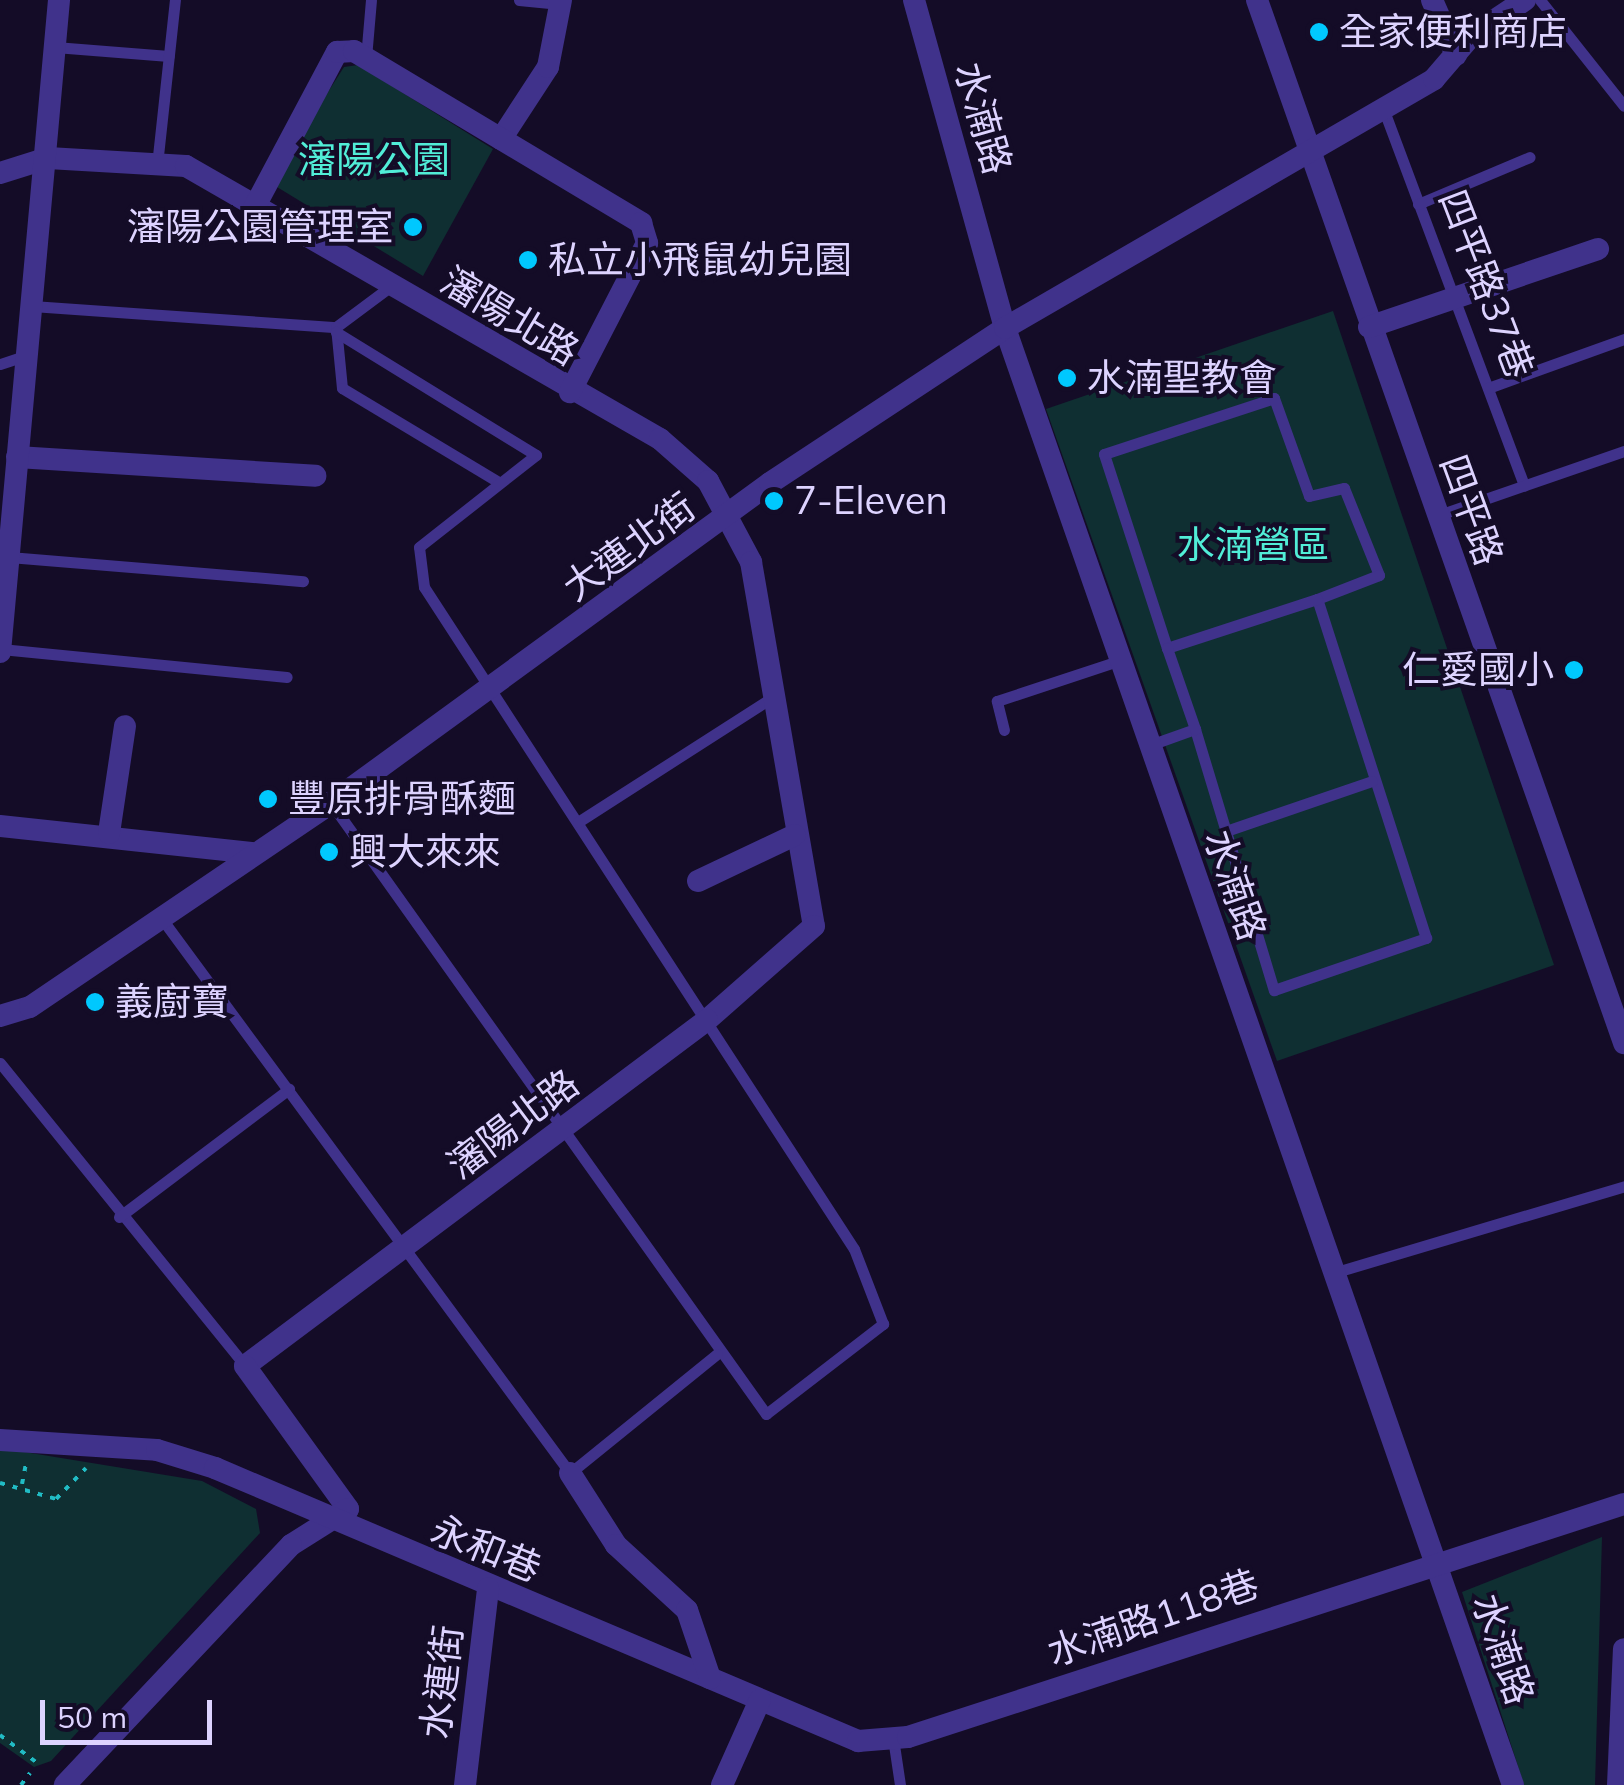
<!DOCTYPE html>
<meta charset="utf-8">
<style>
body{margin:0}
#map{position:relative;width:1624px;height:1785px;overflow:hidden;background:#140c27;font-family:Mulish,"Noto Sans TC",sans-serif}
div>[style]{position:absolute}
.green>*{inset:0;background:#0f2f32}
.path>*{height:4px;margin-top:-2px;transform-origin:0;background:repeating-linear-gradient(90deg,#21bcc5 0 5px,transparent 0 13px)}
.lane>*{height:11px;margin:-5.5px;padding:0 5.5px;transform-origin:5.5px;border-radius:5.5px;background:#40328b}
.street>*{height:22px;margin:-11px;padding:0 11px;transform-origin:11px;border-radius:11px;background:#40328b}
.dots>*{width:28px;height:28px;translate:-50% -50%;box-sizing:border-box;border:5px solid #140c27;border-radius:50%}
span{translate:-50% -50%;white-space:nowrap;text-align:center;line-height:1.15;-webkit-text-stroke:8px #140c27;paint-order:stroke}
.poi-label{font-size:38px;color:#ddd3ff}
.left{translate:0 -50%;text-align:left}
.right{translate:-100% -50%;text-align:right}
.street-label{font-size:38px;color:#ddd3ff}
.park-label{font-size:38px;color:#51edd7}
.scale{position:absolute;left:40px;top:1700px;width:172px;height:45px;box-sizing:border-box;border:5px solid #ddd3ff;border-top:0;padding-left:12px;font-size:30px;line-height:35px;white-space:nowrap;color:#ddd3ff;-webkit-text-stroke:8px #140c27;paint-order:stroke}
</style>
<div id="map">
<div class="green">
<i style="clip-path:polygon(358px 65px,493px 149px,423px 276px,277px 187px,274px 176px,344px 67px)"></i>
<i style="clip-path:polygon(1333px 311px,1554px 965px,1277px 1061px,1046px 409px)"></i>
<i style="clip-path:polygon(0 1448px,202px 1481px,256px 1509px,260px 1533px,51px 1761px,34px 1767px,0 1743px)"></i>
<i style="clip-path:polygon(1602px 1537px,1595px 1785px,1524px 1785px,1462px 1592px)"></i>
</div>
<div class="path">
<i style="left:0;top:1483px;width:58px;rotate:15.9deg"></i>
<i style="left:56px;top:1499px;width:43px;rotate:-45.9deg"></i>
<i style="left:22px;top:1484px;width:20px;rotate:-79deg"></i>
<i style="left:0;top:1735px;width:50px;rotate:36.9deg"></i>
<i style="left:21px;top:1785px;width:15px;rotate:-53deg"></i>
</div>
<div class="lane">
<i style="left:519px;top:0;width:41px;rotate:5.6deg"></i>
<i style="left:1540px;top:0;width:135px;rotate:51.6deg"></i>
<i style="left:55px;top:47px;width:114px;rotate:4.5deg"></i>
<i style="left:366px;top:58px;width:58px;rotate:-85.1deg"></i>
<i style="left:1383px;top:108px;width:403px;rotate:69.5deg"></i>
<i style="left:157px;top:165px;width:166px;rotate:-83.8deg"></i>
<i style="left:1418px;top:204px;width:121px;rotate:-22.8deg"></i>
<i style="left:32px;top:306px;width:305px;rotate:4deg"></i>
<i style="left:336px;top:327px;width:69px;rotate:-36.7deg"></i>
<i style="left:336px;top:327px;width:61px;rotate:84.4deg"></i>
<i style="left:342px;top:388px;width:184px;rotate:31deg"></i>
<i style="left:0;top:364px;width:28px;rotate:-18deg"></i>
<i style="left:1488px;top:388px;width:145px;rotate:-19.8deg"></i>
<i style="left:1436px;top:516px;width:199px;rotate:-19.1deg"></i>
<i style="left:9px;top:557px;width:295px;rotate:4.7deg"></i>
<i style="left:1167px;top:648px;width:204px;rotate:-108deg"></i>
<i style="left:1104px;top:454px;width:179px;rotate:-18.2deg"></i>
<i style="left:1274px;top:398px;width:104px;rotate:70.3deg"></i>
<i style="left:1309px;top:496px;width:36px;rotate:-13deg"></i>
<i style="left:1344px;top:488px;width:94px;rotate:68.1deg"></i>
<i style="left:1379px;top:575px;width:66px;rotate:158.8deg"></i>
<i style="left:1px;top:649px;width:287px;rotate:5.6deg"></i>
<i style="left:1004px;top:730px;width:30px;rotate:-104deg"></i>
<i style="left:997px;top:701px;width:131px;rotate:-18.3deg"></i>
<i style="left:1150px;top:745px;width:48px;rotate:-19.6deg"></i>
<i style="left:1195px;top:729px;width:273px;rotate:73.2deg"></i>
<i style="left:1274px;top:990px;width:161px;rotate:-18.9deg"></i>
<i style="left:1426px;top:938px;width:356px;rotate:-107.8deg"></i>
<i style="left:1317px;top:599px;width:158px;rotate:161.9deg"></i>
<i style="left:1167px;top:648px;width:86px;rotate:70.9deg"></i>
<i style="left:331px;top:803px;width:750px;rotate:54.55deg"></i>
<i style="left:766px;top:1414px;width:148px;rotate:-37.6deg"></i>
<i style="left:883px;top:1324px;width:80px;rotate:-111.1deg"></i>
<i style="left:854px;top:1249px;width:789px;rotate:-123.01deg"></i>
<i style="left:424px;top:587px;width:40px;rotate:-97.1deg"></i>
<i style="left:419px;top:547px;width:149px;rotate:-38.2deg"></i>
<i style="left:536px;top:455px;width:235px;rotate:-148.4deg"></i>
<i style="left:578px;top:822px;width:233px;rotate:-32.7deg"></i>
<i style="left:1226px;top:831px;width:154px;rotate:-18.9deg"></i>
<i style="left:162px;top:919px;width:688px;rotate:53.63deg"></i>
<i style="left:570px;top:1473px;width:189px;rotate:-39deg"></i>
<i style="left:0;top:1063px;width:390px;rotate:51deg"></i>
<i style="left:119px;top:1217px;width:213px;rotate:-37deg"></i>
<i style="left:1333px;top:1273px;width:304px;rotate:-16.6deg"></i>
<i style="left:893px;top:1738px;width:48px;rotate:81.5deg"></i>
</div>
<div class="street">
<i style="left:914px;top:0;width:340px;rotate:74.5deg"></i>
<i style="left:1005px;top:328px;width:1543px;rotate:70.78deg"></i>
<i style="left:1257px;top:0;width:1106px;rotate:70.61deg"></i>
<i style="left:1432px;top:0;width:60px;rotate:66.4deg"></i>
<i style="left:501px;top:139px;width:86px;rotate:-56.9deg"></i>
<i style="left:548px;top:67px;width:68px;rotate:-79deg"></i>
<i style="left:0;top:173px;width:50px;rotate:-17.4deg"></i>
<i style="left:48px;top:158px;width:138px;rotate:3.3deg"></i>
<i style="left:186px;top:166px;width:547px;rotate:29.94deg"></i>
<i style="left:660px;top:439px;width:64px;rotate:41.2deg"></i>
<i style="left:708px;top:481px;width:92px;rotate:62deg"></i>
<i style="left:751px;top:562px;width:369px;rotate:80.2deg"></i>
<i style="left:814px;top:926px;width:142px;rotate:138.7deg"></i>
<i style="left:707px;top:1020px;width:577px;rotate:143.17deg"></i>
<i style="left:245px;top:1366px;width:176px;rotate:54.2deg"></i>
<i style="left:348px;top:1509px;width:67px;rotate:147.7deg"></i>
<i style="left:291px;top:1545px;width:330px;rotate:133.3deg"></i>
<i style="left:254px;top:208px;width:177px;rotate:-62deg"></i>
<i style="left:337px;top:52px;width:17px;rotate:-3deg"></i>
<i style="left:354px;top:51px;width:335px;rotate:30.9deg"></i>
<i style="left:641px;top:223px;width:21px;rotate:73deg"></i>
<i style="left:647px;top:243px;width:168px;rotate:117.3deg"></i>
<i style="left:1369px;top:327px;width:242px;rotate:-18.8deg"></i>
<i style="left:17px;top:457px;width:299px;rotate:3.6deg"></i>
<i style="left:0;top:652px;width:655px;rotate:-84.83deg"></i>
<i style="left:0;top:826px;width:255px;rotate:6.1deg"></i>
<i style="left:109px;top:833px;width:108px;rotate:-81.5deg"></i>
<i style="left:698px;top:881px;width:107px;rotate:-25.4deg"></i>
<i style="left:0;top:1016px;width:31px;rotate:-17deg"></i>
<i style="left:30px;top:1007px;width:364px;rotate:-34.1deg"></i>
<i style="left:331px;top:803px;width:543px;rotate:-36.09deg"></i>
<i style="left:770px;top:483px;width:282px;rotate:-33.4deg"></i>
<i style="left:1005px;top:328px;width:496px;rotate:-30.1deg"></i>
<i style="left:1434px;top:79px;width:57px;rotate:-49.3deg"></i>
<i style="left:1471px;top:36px;width:65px;rotate:-33.7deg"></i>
<i style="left:0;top:1440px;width:157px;rotate:3.6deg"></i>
<i style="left:157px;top:1450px;width:61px;rotate:17.2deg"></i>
<i style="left:215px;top:1468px;width:699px;rotate:23deg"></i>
<i style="left:858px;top:1741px;width:50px;rotate:-4.6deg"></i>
<i style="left:908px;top:1737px;width:753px;rotate:-18.03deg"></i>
<i style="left:570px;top:1473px;width:85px;rotate:57.4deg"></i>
<i style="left:616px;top:1545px;width:96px;rotate:42.5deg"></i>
<i style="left:687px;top:1610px;width:72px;rotate:71.3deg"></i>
<i style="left:465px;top:1785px;width:198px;rotate:-83.3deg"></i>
<i style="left:722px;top:1785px;width:93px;rotate:-65.9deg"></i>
<i style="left:1618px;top:1785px;width:136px;rotate:-87.5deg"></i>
</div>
<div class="dots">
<i style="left:1319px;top:32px;background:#00c8fe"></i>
<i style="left:413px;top:227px;background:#00c8fe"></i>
<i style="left:528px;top:260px;background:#00c8fe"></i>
<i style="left:1067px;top:378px;background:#00c8fe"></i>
<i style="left:774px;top:501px;background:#00c8fe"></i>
<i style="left:1574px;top:670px;background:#00c8fe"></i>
<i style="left:268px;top:799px;background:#00c8fe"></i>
<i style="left:329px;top:852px;background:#00c8fe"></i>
<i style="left:95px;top:1002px;background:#00c8fe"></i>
</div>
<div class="poi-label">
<span class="left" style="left:1339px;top:32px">全家便利商店</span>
<span class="right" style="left:393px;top:227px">瀋陽公園管理室</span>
<span class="left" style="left:548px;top:260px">私立小飛鼠幼兒園</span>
<span class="left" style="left:1087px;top:378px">水湳聖教會</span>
<span class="left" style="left:794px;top:501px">7-Eleven</span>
<span class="right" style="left:1554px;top:670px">仁愛國小</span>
<span class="left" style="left:288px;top:799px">豐原排骨酥麵</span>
<span class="left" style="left:349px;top:852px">興大來來</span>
<span class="left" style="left:115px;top:1002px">義廚寶</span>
</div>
<div class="street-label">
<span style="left:983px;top:118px;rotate:74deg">水湳路</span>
<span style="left:1486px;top:284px;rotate:69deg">四平路37巷</span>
<span style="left:510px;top:316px;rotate:31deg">瀋陽北路</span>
<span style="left:1471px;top:510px;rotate:70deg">四平路</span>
<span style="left:629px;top:547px;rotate:-36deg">大連北街</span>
<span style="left:1235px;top:885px;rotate:71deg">水湳路</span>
<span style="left:513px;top:1124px;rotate:-37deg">瀋陽北路</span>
<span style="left:486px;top:1549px;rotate:22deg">永和巷</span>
<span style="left:1153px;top:1618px;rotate:-19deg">水湳路118巷</span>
<span style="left:1503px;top:1649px;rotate:71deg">水湳路</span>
<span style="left:442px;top:1682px;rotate:-83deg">水連街</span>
</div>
<div class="park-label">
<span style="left:374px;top:160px">瀋陽公園</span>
<span style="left:1253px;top:545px">水湳營區</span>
</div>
<div class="scale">50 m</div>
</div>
